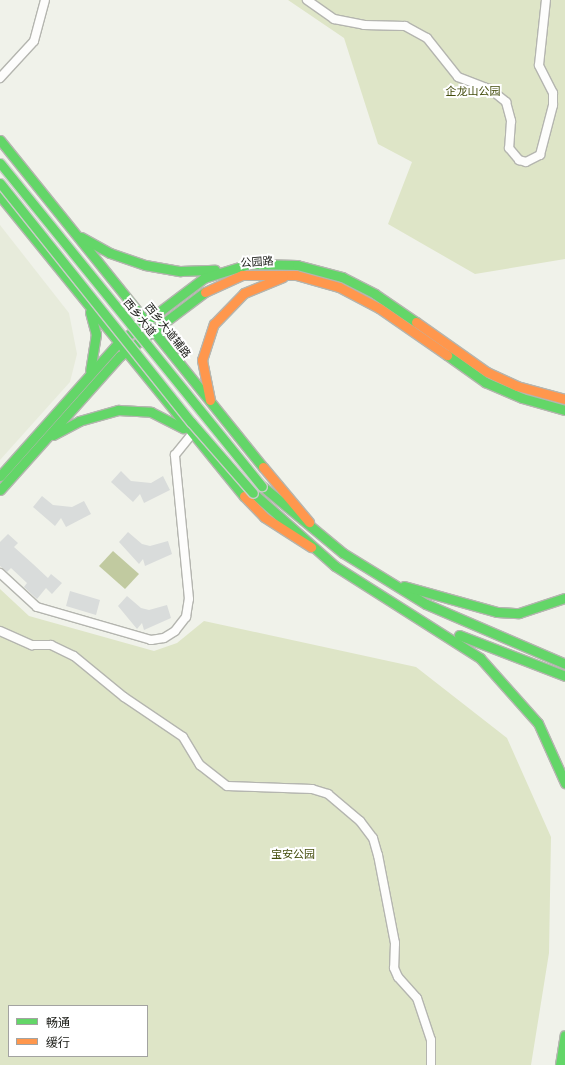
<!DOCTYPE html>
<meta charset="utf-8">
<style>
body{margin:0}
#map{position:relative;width:565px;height:1065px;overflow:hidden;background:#f0f2ea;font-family:Raleway,"Noto Sans SC",sans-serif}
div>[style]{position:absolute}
.built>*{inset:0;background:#e7ebdb}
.green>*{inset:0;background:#dee5c7}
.water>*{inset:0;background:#c1caa0}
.building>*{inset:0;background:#d9dcdb}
.roads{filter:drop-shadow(1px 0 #b4b5af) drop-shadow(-1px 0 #b4b5af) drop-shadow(0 1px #b4b5af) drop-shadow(0 -1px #b4b5af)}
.street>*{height:8px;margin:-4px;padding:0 4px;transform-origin:4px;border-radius:4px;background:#fdfdfc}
.fast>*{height:9px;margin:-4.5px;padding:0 4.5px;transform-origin:4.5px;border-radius:4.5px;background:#63d668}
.slow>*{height:9px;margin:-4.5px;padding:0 4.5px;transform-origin:4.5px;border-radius:4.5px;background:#ff974d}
.bridges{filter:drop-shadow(1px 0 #cbccc9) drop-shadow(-1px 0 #cbccc9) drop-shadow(0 1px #cbccc9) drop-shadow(0 -1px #cbccc9)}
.fast-bridge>*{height:9px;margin:-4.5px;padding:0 4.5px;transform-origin:4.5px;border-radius:4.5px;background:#63d668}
span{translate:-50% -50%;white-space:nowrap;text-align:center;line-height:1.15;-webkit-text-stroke:4px #fff;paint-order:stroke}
.park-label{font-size:11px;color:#444d0d}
.street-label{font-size:11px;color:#191a15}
.legend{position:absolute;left:8px;top:1005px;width:140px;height:52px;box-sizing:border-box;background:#fff;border:1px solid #a3a3a1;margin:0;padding:5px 7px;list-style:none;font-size:12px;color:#191a15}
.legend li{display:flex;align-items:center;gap:8px;height:20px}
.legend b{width:20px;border:1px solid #a3a3a1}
</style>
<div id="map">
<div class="built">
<i style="clip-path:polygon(0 225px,69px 313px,77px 354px,70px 382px,0 460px)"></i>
</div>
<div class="green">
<i style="clip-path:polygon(288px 0,565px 0,565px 259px,475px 274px,388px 224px,412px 162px,378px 144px,344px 38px)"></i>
<i style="clip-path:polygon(evenodd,0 589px,29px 616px,154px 651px,177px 643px,204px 621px,416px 667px,507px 738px,551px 837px,549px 953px,531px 1065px,0 1065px,0 589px,9px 1006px,147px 1006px,147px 1056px,9px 1056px,9px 1006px)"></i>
</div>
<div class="water">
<i style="clip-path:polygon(113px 551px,139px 574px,125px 589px,99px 566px)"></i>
</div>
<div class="building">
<i style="clip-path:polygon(121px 471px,131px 481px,151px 483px,163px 476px,170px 490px,144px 503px,140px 494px,133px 502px,111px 482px)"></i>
<i style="clip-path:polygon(42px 496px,53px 505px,72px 507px,84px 501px,91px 514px,66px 527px,61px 518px,55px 526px,33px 507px)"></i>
<i style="clip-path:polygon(128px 532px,142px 544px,150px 546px,168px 541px,172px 554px,145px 566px,143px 559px,139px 564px,119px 542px)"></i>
<i style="clip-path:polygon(8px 534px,18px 543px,14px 547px,33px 564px,48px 578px,51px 574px,62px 583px,52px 594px,46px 588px,37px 599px,24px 587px,27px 583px,11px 568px,7px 572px,0 566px,0 542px)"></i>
<i style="clip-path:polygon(70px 591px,100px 600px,96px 615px,66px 606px)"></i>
<i style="clip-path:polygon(127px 596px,141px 608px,149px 610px,167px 605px,171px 618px,144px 630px,142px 623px,137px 629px,118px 606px)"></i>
</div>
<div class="roads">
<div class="street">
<i style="left:307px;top:0;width:33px;rotate:35deg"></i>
<i style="left:334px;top:19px;width:31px;rotate:11deg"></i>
<i style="left:364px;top:25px;width:41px;rotate:1.4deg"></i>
<i style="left:405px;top:26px;width:25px;rotate:29deg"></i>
<i style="left:427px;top:38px;width:50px;rotate:51.5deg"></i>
<i style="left:458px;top:77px;width:34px;rotate:21deg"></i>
<i style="left:490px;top:89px;width:21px;rotate:39deg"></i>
<i style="left:506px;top:102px;width:20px;rotate:75deg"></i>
<i style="left:511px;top:121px;width:27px;rotate:94deg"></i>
<i style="left:509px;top:148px;width:16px;rotate:50deg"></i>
<i style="left:519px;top:160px;width:7px;rotate:16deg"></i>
<i style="left:526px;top:162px;width:16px;rotate:-27deg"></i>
<i style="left:540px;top:155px;width:52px;rotate:-75.4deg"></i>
<i style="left:553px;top:105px;width:12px;rotate:-90deg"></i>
<i style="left:553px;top:93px;width:31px;rotate:-117deg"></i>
<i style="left:539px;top:65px;width:65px;rotate:-83.9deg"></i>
<i style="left:0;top:78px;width:50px;rotate:-47.4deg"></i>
<i style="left:34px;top:41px;width:42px;rotate:-75deg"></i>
<i style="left:0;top:573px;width:50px;rotate:42.6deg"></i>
<i style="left:37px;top:607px;width:119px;rotate:16.1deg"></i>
<i style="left:151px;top:640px;width:13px;rotate:-9deg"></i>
<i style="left:164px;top:638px;width:13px;rotate:-32deg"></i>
<i style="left:175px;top:631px;width:18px;rotate:-52deg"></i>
<i style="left:186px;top:617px;width:18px;rotate:-81deg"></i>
<i style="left:189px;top:599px;width:145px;rotate:-95.6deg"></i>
<i style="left:175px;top:455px;width:27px;rotate:-51deg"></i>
<i style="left:0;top:631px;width:35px;rotate:24deg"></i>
<i style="left:32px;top:645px;width:19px"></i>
<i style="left:51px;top:645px;width:25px;rotate:26deg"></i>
<i style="left:74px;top:656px;width:65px;rotate:39.4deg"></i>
<i style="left:124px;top:697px;width:71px;rotate:34.1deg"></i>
<i style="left:183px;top:737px;width:33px;rotate:59deg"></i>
<i style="left:200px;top:765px;width:34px;rotate:38deg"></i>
<i style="left:227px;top:786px;width:85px;rotate:2deg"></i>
<i style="left:312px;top:789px;width:17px;rotate:17deg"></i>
<i style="left:328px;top:794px;width:42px;rotate:40.2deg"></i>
<i style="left:360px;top:821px;width:21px;rotate:53deg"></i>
<i style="left:373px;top:838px;width:18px;rotate:74deg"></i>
<i style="left:378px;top:855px;width:90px;rotate:79.1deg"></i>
<i style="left:395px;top:943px;width:25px;rotate:92deg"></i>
<i style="left:394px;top:968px;width:10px;rotate:66deg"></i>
<i style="left:398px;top:977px;width:28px;rotate:48deg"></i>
<i style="left:417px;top:998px;width:44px;rotate:71.6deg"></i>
<i style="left:431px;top:1040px;width:25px;rotate:90deg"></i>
</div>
<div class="fast">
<i style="left:0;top:140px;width:420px;rotate:51.2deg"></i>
<i style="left:0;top:196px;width:387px;rotate:50.9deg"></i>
<i style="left:81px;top:237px;width:33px;rotate:29deg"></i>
<i style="left:110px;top:253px;width:37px;rotate:19deg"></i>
<i style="left:145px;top:265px;width:36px;rotate:10deg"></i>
<i style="left:180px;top:271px;width:35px;rotate:-2deg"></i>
<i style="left:90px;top:312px;width:23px;rotate:75deg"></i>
<i style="left:96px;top:334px;width:37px;rotate:99deg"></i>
<i style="left:447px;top:355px;width:47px;rotate:35.4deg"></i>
<i style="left:485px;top:382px;width:40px;rotate:23.4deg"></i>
<i style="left:522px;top:398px;width:45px;rotate:15.6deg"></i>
<i style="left:53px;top:435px;width:30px;rotate:-28deg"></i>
<i style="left:79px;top:421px;width:41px;rotate:-15.8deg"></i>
<i style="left:118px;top:410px;width:33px;rotate:3deg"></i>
<i style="left:151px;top:412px;width:36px;rotate:27deg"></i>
<i style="left:0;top:476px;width:178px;rotate:-48.4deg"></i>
<i style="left:118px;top:343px;width:108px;rotate:-37.1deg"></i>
<i style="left:204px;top:278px;width:47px;rotate:-17.3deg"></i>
<i style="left:249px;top:264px;width:48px;rotate:1.2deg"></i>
<i style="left:297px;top:265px;width:47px;rotate:14.9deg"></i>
<i style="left:342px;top:277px;width:37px;rotate:27deg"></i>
<i style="left:375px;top:294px;width:50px;rotate:34.3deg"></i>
<i style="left:262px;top:486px;width:105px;rotate:39.6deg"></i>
<i style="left:0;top:490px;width:180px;rotate:-48.2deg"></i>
<i style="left:120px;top:356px;width:106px;rotate:-37deg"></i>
<i style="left:253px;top:493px;width:110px;rotate:41.7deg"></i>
<i style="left:343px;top:553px;width:97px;rotate:31.6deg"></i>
<i style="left:426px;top:604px;width:151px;rotate:23.3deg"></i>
<i style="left:335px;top:566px;width:172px;rotate:32.4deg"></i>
<i style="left:480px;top:658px;width:87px;rotate:48.3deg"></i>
<i style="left:538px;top:723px;width:66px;rotate:65.8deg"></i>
<i style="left:404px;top:586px;width:97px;rotate:15.6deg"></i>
<i style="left:497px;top:612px;width:22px;rotate:3deg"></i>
<i style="left:519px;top:613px;width:48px;rotate:-18.1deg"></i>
<i style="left:459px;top:635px;width:114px;rotate:21.1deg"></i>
<i style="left:560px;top:1065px;width:30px;rotate:-81deg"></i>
</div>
<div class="slow">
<i style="left:205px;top:292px;width:41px;rotate:-24.7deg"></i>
<i style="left:242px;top:275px;width:54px"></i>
<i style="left:296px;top:275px;width:45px;rotate:15.6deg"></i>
<i style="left:339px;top:287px;width:45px;rotate:27.7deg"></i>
<i style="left:379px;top:308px;width:83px;rotate:34.7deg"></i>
<i style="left:416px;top:322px;width:87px;rotate:35.2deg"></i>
<i style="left:487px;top:372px;width:33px;rotate:25deg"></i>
<i style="left:517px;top:386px;width:50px;rotate:15.2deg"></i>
<i style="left:210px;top:400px;width:41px;rotate:-101.3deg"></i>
<i style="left:202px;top:360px;width:38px;rotate:-72deg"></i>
<i style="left:214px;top:324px;width:43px;rotate:-45.9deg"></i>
<i style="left:244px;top:293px;width:42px;rotate:-22.3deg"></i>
<i style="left:263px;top:467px;width:72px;rotate:50.1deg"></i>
<i style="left:244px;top:496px;width:29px;rotate:46deg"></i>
<i style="left:264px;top:517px;width:56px;rotate:32.6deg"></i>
</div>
</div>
<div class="bridges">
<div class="fast-bridge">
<i style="left:0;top:163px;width:416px;rotate:51deg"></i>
<i style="left:0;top:183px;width:306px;rotate:51.4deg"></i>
<i style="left:191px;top:422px;width:94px;rotate:48.9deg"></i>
</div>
</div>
<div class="park-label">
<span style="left:473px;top:92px">企龙山公园</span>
<span style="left:293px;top:855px">宝安公园</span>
</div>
<div class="street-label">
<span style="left:257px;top:263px;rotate:-4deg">公园路</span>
<span style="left:139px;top:318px;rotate:51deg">西乡大道</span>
<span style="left:167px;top:331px;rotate:52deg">西乡大道辅路</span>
</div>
<ul class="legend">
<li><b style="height:5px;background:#63d668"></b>畅通</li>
<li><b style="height:5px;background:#ff974d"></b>缓行</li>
</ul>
</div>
